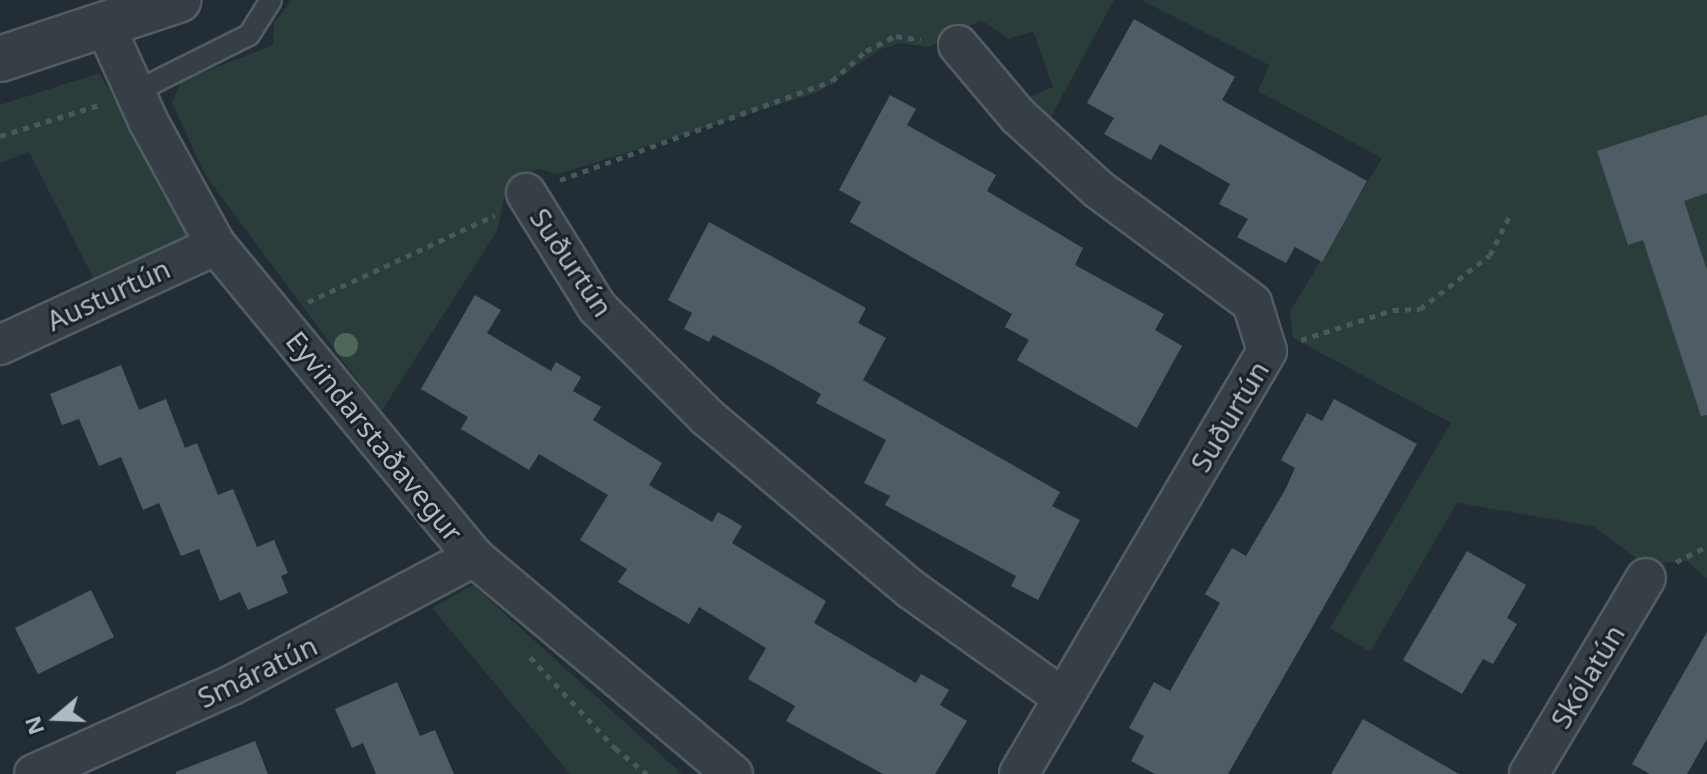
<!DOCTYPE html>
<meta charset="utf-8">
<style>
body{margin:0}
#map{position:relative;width:1707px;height:774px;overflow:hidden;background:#232d35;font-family:"Noto Sans",sans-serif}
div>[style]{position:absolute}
.green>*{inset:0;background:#2a3d3a}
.building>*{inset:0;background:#505c65}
.path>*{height:5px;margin-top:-2.5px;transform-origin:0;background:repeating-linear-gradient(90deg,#48595a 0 6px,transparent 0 12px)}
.roads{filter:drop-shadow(2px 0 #535c63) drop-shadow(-2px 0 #535c63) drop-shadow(0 2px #535c63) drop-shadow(0 -2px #535c63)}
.service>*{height:20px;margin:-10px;padding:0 10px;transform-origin:10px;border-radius:10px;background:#363e46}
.minor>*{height:38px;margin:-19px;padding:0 19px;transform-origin:19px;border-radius:19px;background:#363e46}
.tertiary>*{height:44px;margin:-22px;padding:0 22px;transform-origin:22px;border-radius:22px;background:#363e46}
.trees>*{width:24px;height:24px;margin:-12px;border-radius:50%;background:#4e6758}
span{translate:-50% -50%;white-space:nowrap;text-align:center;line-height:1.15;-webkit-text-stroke:6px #1b232a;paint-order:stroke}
.street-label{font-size:28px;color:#b0bac2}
.north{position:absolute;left:16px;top:678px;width:80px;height:80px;-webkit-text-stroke:6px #1b232a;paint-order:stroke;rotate:251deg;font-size:22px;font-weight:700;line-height:32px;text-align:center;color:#b0bac2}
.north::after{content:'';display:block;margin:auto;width:28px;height:36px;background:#b0bac2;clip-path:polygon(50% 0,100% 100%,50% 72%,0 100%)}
</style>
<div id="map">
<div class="green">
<i style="clip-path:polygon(292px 0,1114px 0,1046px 126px,1026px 105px,1031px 96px,1053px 87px,1033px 31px,1009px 39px,981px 20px,929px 47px,901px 43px,881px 49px,818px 92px,559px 174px,538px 169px,521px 176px,505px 194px,497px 231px,381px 412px,206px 176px,172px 103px,181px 81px,273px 45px,274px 23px)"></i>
<i style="clip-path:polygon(1141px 0,1707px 0,1707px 579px,1687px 561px,1644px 564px,1593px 526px,1457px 503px,1370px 652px,1330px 628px,1451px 423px,1293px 338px,1290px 312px,1382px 158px,1258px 91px,1269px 65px)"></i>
<i style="clip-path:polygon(99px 73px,196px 239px,97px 285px,29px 152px,0 163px,0 105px)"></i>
<i style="clip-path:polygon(473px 585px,682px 774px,570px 774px,432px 608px)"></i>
</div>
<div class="building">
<i style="clip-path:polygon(1134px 19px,1235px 77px,1222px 100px,1367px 181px,1322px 262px,1295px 247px,1286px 263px,1237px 237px,1248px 219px,1219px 204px,1230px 184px,1160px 144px,1151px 160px,1104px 134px,1114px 118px,1087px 103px)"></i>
<i style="clip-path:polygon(890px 95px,916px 109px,907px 125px,996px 175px,987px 191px,1083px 248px,1075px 265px,1164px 314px,1155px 330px,1182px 346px,1137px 428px,1017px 360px,1029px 340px,1005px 327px,1012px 314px,850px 222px,861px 202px,839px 190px)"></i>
<i style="clip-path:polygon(1707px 115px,1707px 193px,1684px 201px,1707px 270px,1707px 415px,1701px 416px,1643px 240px,1628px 245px,1597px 151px)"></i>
<i style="clip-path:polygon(709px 222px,866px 308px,858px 323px,886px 338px,863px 380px,1060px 492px,1052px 506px,1080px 520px,1038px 600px,1011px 586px,1016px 576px,885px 505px,890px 496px,864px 483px,886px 440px,816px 403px,821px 394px,772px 366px,713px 335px,709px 342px,684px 329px,692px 313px,668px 300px)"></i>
<i style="clip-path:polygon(475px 295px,501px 310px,487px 333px,551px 371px,556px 362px,581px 377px,573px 391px,601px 407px,593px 420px,662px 463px,649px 485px,712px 522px,718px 512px,742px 526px,732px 543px,826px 601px,814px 623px,916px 683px,921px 674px,949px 690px,940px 705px,967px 721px,935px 774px,883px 774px,786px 721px,795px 706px,748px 679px,766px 648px,699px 607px,689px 624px,644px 598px,618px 582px,627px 569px,580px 540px,608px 495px,539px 454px,529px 470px,461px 429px,468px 417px,421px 389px)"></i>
<i style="clip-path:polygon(121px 365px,139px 410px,166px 399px,185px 448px,197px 443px,218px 495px,233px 489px,257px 547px,274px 540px,288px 573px,281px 576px,288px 593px,248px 610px,240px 592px,220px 601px,199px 549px,181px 556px,159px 503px,143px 510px,121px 457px,99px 466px,79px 419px,62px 425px,50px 394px)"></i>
<i style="clip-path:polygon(1334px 399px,1417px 444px,1228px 774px,1155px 774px,1131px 761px,1144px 736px,1129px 728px,1154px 682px,1170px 691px,1220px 603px,1205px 594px,1232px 548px,1246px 556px,1285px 490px,1295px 468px,1281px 460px,1307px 413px,1322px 421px)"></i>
<i style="clip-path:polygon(1467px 551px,1526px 585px,1507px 618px,1517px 624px,1493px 664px,1483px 659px,1462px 694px,1403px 660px)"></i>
<i style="clip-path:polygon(91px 590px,114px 637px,38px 674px,15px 628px)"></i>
<i style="clip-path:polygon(1707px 632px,1707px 739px,1687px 774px,1650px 774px,1632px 764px)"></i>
<i style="clip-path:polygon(397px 682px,420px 736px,435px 730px,454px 774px,376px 774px,363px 743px,352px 748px,335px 709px)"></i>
<i style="clip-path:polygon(1363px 719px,1459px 774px,1331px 774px)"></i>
<i style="clip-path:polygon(255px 741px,268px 774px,176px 774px,176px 772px)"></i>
</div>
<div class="path">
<i style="left:0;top:136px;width:107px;rotate:-17.4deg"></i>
<i style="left:560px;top:180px;width:289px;rotate:-20deg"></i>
<i style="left:832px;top:81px;width:45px;rotate:-41.4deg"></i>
<i style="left:866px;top:51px;width:34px;rotate:-27deg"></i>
<i style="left:896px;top:36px;width:25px;rotate:9deg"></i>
<i style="left:308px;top:302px;width:206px;rotate:-24.9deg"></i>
<i style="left:1301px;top:340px;width:97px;rotate:-18.1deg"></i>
<i style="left:1393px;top:310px;width:27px;rotate:-2deg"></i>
<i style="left:1420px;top:309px;width:88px;rotate:-37.6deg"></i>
<i style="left:1490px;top:255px;width:42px;rotate:-63.4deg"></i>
<i style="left:1676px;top:562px;width:35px;rotate:-27deg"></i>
<i style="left:530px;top:657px;width:125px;rotate:47deg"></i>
<i style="left:615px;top:748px;width:41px;rotate:39.1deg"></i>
</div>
<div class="roads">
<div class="service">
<i style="left:135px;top:92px;width:127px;rotate:-26.6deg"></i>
<i style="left:249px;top:35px;width:41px;rotate:-57.8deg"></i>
</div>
<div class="minor">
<i style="left:105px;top:26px;width:104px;rotate:65.6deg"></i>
<i style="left:148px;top:121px;width:141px;rotate:61.3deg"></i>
<i style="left:216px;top:245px;width:405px;rotate:50.4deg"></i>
<i style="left:474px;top:557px;width:338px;rotate:40deg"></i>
<i style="left:958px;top:45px;width:93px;rotate:49.8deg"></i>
<i style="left:1018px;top:116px;width:108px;rotate:42.4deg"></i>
<i style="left:1098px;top:189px;width:192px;rotate:36.5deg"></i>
<i style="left:1252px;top:303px;width:50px;rotate:72.6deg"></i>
<i style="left:1267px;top:351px;width:490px;rotate:120.4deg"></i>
<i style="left:526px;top:193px;width:134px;rotate:58.1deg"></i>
<i style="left:597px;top:307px;width:156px;rotate:45deg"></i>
<i style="left:707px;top:417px;width:268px;rotate:40.2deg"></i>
<i style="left:912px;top:590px;width:184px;rotate:35.5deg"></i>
<i style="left:0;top:345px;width:238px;rotate:-24.8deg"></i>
<i style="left:34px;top:774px;width:217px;rotate:-24.2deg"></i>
<i style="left:232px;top:685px;width:274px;rotate:-27.9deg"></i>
<i style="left:1529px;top:774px;width:228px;rotate:-59.2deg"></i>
</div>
<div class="tertiary">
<i style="left:0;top:59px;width:188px;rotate:-18.3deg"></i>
</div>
</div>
<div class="trees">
<i style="left:346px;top:345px"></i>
</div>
<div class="street-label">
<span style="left:572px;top:262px;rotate:56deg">Suðurtún</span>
<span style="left:108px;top:294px;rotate:-25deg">Austurtún</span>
<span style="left:1229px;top:416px;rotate:-59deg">Suðurtún</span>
<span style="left:375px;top:436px;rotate:51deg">Eyvindarstaðavegur</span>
<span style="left:257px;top:671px;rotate:-26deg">Smáratún</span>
<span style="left:1587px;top:676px;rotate:-59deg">Skólatún</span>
</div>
<div class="north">N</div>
</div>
